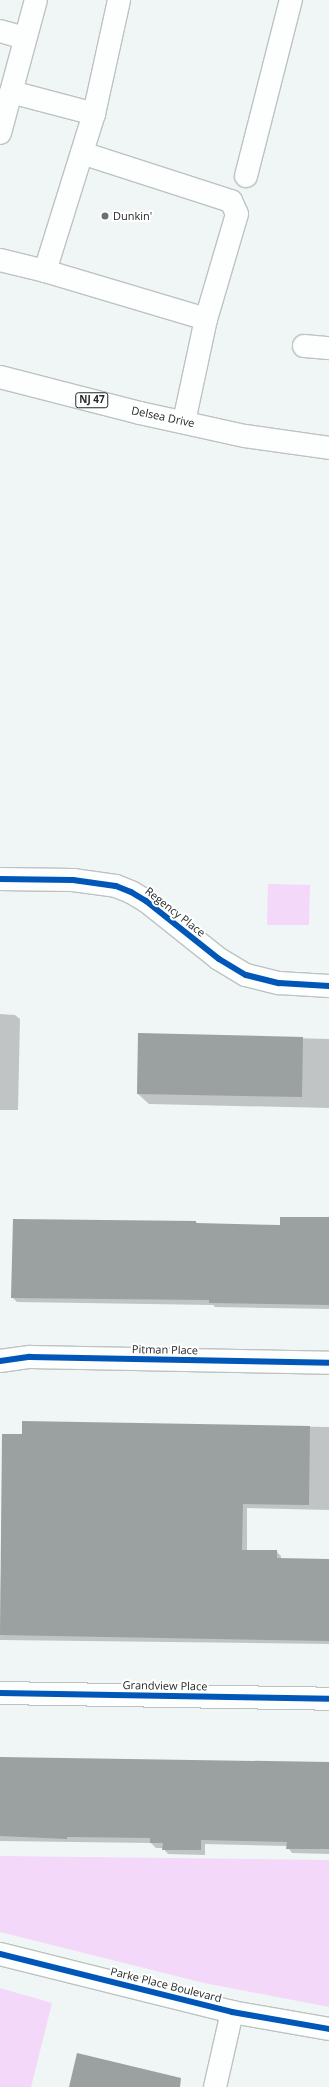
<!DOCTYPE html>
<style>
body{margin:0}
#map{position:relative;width:329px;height:2087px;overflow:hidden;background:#f0f6f6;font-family:"Open Sans",sans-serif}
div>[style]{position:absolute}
.green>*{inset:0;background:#f3d8f9}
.shadow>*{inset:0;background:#0003}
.building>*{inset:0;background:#9ba0a0}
.roads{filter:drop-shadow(1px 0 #bdc3c2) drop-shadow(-1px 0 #bdc3c2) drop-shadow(0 1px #bdc3c2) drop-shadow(0 -1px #bdc3c2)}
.minor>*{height:22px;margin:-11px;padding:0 11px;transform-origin:11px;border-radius:11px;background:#fdfefe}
.major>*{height:22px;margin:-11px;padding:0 11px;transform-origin:11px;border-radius:11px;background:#fdfefe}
.cycleway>*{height:6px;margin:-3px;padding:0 3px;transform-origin:3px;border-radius:3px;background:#0057b8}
.dots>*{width:11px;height:11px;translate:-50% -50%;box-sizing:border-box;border:2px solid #fff;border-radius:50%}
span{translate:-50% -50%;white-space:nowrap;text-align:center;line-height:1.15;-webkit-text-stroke:4px #fff;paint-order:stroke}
.shield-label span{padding:1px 3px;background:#fff;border:1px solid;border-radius:3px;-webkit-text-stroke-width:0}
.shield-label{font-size:10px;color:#242929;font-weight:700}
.poi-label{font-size:11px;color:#242929}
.left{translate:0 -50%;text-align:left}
.street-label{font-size:11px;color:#242929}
</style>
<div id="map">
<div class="green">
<i style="clip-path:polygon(268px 884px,310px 885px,309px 925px,267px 925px)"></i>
<i style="clip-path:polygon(0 1856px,329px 1860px,329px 2007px,204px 1983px,0 1932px)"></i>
<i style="clip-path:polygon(0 1988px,52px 2003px,31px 2087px,0 2087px)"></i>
</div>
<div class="shadow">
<i style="clip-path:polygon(0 1014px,15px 1015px,20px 1019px,18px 1110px,0 1110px)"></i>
<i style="clip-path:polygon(139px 1034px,329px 1039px,329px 1108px,149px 1104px,138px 1094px)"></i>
<i style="clip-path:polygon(329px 1218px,329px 1309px,215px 1307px,213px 1305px,17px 1302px,12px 1297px,14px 1220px,196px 1222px,198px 1224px,281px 1226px)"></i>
<i style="clip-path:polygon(23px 1422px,329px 1427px,329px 1510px,247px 1508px,247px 1551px,276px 1551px,281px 1556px,281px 1559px,329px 1560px,329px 1644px,0 1640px,3px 1435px,23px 1435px)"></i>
<i style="clip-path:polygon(0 1758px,329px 1764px,329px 1854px,292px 1853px,287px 1846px,205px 1844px,205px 1855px,168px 1854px,163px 1848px,156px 1848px,151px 1843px,0 1841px)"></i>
</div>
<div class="building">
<i style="clip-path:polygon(138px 1033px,303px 1037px,302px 1097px,137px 1094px)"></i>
<i style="clip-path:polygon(280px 1217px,329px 1217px,329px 1305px,209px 1303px,209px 1300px,11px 1298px,13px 1219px,196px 1221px,196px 1223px,280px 1225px)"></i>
<i style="clip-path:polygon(22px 1421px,310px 1426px,309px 1505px,243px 1504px,242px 1550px,277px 1550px,277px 1558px,329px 1559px,329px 1641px,0 1635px,2px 1434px,22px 1434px)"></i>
<i style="clip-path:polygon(0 1757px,329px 1762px,329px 1849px,286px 1849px,287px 1842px,201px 1840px,201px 1850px,162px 1850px,163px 1843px,150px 1843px,150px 1838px,67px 1837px,67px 1839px,0 1836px)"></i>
<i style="clip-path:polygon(77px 2053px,181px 2078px,180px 2087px,69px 2087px)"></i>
</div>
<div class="roads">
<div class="minor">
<i style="left:0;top:31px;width:26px;rotate:16deg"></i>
<i style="left:11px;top:92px;width:86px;rotate:14.8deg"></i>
<i style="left:94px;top:114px;width:117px;rotate:-77.6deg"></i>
<i style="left:0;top:133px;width:138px;rotate:-74.9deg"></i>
<i style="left:82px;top:153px;width:157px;rotate:17.9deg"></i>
<i style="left:231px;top:201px;width:14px;rotate:65deg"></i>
<i style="left:237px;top:214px;width:109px;rotate:106.4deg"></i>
<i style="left:206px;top:319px;width:105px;rotate:102.1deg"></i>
<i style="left:246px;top:176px;width:182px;rotate:-75.7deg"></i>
<i style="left:0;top:260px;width:46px;rotate:13.7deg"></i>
<i style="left:45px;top:271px;width:168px;rotate:16.6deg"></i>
<i style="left:45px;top:271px;width:164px;rotate:-72.7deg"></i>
<i style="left:304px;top:346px;width:25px;rotate:5deg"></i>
<i style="left:0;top:879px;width:73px;rotate:0.8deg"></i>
<i style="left:73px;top:880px;width:43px;rotate:7.9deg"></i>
<i style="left:116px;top:886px;width:16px;rotate:22deg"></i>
<i style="left:131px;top:892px;width:17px;rotate:31deg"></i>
<i style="left:146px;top:901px;width:93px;rotate:38.5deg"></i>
<i style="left:219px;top:959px;width:31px;rotate:31deg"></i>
<i style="left:246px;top:975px;width:34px;rotate:14deg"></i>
<i style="left:279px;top:983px;width:50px;rotate:3.4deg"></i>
<i style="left:0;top:1361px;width:30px;rotate:-8deg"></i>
<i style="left:30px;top:1357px;width:299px;rotate:1.1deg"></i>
<i style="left:0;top:1693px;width:329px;rotate:1deg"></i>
<i style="left:0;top:1954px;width:239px;rotate:14deg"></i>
<i style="left:232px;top:2012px;width:98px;rotate:9.9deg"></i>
<i style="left:215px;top:2087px;width:77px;rotate:-77.2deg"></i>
</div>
<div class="major">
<i style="left:0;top:377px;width:145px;rotate:14.4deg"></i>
<i style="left:140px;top:413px;width:107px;rotate:12.4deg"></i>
<i style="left:245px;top:436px;width:85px;rotate:8.1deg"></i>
</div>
</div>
<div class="cycleway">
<i style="left:0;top:879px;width:73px;rotate:0.8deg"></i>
<i style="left:73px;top:880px;width:43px;rotate:7.9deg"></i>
<i style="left:116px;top:886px;width:16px;rotate:22deg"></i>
<i style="left:131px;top:892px;width:17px;rotate:31deg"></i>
<i style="left:146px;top:901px;width:93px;rotate:38.5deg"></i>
<i style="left:219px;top:959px;width:31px;rotate:31deg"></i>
<i style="left:246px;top:975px;width:34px;rotate:14deg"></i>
<i style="left:279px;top:983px;width:50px;rotate:3.4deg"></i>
<i style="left:0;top:1361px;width:30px;rotate:-8deg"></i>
<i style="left:30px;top:1357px;width:299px;rotate:1.1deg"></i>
<i style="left:0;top:1693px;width:329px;rotate:1deg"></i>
<i style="left:0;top:1954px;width:239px;rotate:14deg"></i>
<i style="left:232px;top:2012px;width:98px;rotate:9.9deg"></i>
</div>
<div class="dots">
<i style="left:105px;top:216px;background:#6b7171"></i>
</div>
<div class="shield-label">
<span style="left:92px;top:400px">NJ 47</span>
</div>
<div class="poi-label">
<span class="left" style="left:113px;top:216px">Dunkin'</span>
</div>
<div class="street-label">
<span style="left:163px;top:417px;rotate:12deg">Delsea Drive</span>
<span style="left:175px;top:912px;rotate:38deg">Regency Place</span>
<span style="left:165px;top:1350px;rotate:1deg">Pitman Place</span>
<span style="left:165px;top:1686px;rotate:1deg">Grandview Place</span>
<span style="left:166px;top:1985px;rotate:14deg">Parke Place Boulevard</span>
</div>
</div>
